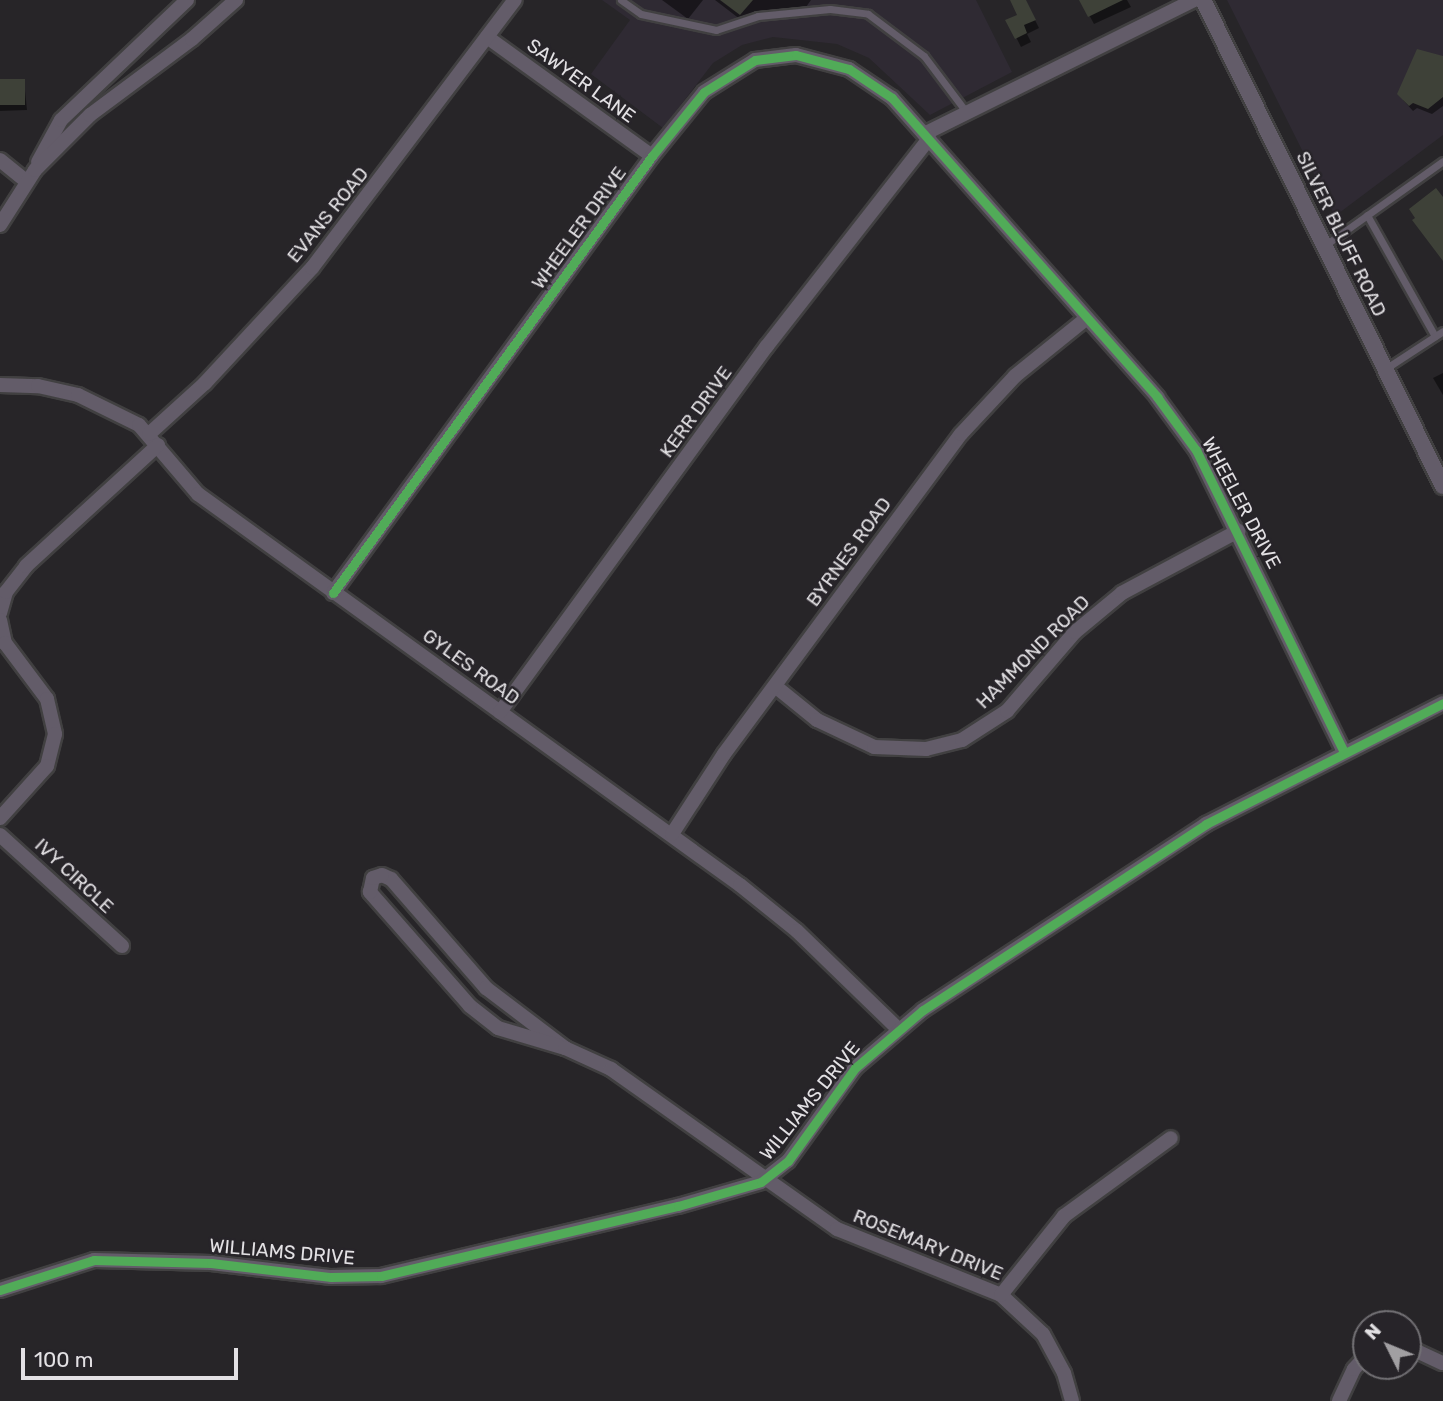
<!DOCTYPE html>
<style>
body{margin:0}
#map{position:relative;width:1443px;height:1401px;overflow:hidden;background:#272528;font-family:Rubik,sans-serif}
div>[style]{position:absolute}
.built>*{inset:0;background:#2f2a33}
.shadow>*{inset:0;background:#0007}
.building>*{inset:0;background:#3e4138}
.roads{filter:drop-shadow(2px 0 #414041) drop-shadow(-2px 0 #414041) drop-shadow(0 2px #414041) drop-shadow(0 -2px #414041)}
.service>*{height:7px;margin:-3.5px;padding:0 3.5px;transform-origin:3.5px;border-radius:3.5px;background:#635c69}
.minor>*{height:14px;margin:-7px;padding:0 7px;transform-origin:7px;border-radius:7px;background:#635c69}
.tertiary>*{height:16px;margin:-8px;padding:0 8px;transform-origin:8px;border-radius:8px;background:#635c69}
.cycleway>*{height:9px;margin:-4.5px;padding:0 4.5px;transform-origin:4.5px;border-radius:4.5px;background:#51ab58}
span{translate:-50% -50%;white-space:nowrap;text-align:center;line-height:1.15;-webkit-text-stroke:5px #272429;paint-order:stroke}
.street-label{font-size:19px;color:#e3e1e4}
.north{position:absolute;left:1352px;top:1310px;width:70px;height:70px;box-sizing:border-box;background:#272429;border:2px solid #727074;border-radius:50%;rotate:313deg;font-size:19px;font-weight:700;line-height:28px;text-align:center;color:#e3e1e4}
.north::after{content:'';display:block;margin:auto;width:24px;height:32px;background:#a19fa2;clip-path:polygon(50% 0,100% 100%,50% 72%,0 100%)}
.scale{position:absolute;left:21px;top:1348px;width:217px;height:32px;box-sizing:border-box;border:4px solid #e3e1e4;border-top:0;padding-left:9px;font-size:21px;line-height:24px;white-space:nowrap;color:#e3e1e4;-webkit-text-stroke:5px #272429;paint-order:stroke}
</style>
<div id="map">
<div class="built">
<i style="clip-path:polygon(602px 0,976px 0,1012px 72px,930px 115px,869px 58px,837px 44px,773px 37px,742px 45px,713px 63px,663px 128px,591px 74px,630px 20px)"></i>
<i style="clip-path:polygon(1227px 0,1443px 0,1443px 135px,1335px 216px)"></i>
</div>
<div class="shadow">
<i style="clip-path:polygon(662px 0,703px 0,688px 19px)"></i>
<i style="clip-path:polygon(715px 0,811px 0,801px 14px,778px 16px,771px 10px,764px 17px,755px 11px,745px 23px)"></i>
<i style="clip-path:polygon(1012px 0,1025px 0,1039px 28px,1027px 34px,1031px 42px,1021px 47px,1008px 21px,1019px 15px)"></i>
<i style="clip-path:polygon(1081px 0,1127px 0,1131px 7px,1094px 24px)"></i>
<i style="clip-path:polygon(1419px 51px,1443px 57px,1443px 106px,1432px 114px,1417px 108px,1413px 111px,1403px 100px)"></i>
<i style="clip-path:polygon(0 81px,24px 81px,27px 110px,0 111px)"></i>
<i style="clip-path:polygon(1443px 373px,1443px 395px,1433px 378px)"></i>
</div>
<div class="building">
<i style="clip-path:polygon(720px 0,753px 0,740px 15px)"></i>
<i style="clip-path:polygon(1010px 0,1026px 0,1036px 20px,1024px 25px,1027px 33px,1015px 39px,1005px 20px,1017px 15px)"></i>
<i style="clip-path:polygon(1079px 0,1123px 0,1088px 17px)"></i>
<i style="clip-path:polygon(1417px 49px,1443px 56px,1443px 97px,1428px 109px,1413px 103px,1409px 106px,1397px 94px)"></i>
<i style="clip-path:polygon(0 79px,25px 79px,25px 105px,0 105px)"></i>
<i style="clip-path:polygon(1436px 188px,1443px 197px,1443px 261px,1412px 220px,1415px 218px,1409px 209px)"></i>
</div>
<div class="roads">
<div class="service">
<i style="left:621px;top:0;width:24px;rotate:35deg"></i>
<i style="left:641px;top:14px;width:77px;rotate:12deg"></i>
<i style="left:716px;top:30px;width:44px;rotate:-18.4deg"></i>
<i style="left:758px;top:16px;width:72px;rotate:-5.6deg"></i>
<i style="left:830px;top:9px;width:38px;rotate:7deg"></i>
<i style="left:868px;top:14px;width:70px;rotate:36.9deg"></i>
<i style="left:924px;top:56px;width:71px;rotate:53deg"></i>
<i style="left:1367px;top:215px;width:139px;rotate:60.7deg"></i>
<i style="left:1324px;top:246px;width:146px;rotate:-35.5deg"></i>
<i style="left:1385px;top:369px;width:69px;rotate:-33.2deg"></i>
</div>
<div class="minor">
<i style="left:487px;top:37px;width:203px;rotate:35.8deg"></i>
<i style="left:924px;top:134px;width:301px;rotate:-26.4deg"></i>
<i style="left:0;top:160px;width:33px;rotate:39deg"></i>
<i style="left:38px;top:162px;width:48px;rotate:-61.3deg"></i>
<i style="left:61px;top:120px;width:174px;rotate:-43.6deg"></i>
<i style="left:0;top:225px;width:65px;rotate:-57.5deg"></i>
<i style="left:35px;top:170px;width:78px;rotate:-45deg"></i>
<i style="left:90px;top:115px;width:127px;rotate:-36.7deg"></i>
<i style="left:192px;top:39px;width:59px;rotate:-41.6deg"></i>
<i style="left:0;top:385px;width:38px;rotate:2deg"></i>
<i style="left:38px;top:386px;width:41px;rotate:12.7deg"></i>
<i style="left:78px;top:395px;width:68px;rotate:26.2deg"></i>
<i style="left:139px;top:425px;width:91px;rotate:49.5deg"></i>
<i style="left:198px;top:494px;width:668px;rotate:35.81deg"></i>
<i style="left:740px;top:885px;width:73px;rotate:38.9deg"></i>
<i style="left:797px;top:931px;width:141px;rotate:44.1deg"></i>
<i style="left:149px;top:434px;width:76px;rotate:-42.3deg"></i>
<i style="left:205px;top:383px;width:157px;rotate:-47.1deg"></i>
<i style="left:312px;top:268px;width:336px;rotate:-52.9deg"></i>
<i style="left:333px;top:593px;width:541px;rotate:-53.87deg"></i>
<i style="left:652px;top:156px;width:82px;rotate:-50.9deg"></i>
<i style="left:704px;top:92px;width:60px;rotate:-32.1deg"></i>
<i style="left:755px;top:60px;width:41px;rotate:-7deg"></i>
<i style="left:796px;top:55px;width:55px;rotate:14.8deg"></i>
<i style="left:849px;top:69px;width:52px;rotate:34deg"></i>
<i style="left:892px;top:98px;width:400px;rotate:48.4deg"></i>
<i style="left:1157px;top:397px;width:66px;rotate:53.7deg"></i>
<i style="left:1196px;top:450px;width:336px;rotate:63.9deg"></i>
<i style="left:0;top:613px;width:22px;rotate:-74deg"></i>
<i style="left:6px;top:592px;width:33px;rotate:-52deg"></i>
<i style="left:26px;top:566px;width:179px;rotate:-42.5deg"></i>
<i style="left:0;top:620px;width:24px;rotate:78deg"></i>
<i style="left:5px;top:643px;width:70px;rotate:53.1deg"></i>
<i style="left:47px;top:699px;width:36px;rotate:77deg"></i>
<i style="left:55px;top:734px;width:33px;rotate:104deg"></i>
<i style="left:47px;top:766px;width:70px;rotate:132.1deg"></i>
<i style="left:775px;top:686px;width:54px;rotate:39deg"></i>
<i style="left:817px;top:720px;width:63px;rotate:25.3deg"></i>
<i style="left:874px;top:747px;width:52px;rotate:2.2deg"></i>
<i style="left:926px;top:749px;width:37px;rotate:-14deg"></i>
<i style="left:962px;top:740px;width:54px;rotate:-32.8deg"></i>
<i style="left:1007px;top:711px;width:104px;rotate:-49.3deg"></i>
<i style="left:1075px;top:632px;width:61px;rotate:-39.7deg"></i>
<i style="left:1122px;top:593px;width:132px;rotate:-28.1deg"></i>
<i style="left:500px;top:712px;width:453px;rotate:-53.9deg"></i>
<i style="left:767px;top:346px;width:263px;rotate:-52deg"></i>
<i style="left:672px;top:834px;width:95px;rotate:-57deg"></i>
<i style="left:724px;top:754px;width:398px;rotate:-53.5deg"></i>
<i style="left:961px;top:434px;width:79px;rotate:-47deg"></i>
<i style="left:1015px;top:376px;width:92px;rotate:-38.9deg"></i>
<i style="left:0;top:835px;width:165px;rotate:42.3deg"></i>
<i style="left:382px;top:875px;width:10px;rotate:24deg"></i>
<i style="left:391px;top:879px;width:145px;rotate:48.9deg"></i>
<i style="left:486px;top:988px;width:99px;rotate:37.2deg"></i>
<i style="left:565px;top:1048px;width:70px;rotate:-163.4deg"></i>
<i style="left:498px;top:1028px;width:36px;rotate:-142deg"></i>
<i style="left:470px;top:1006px;width:152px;rotate:-131.3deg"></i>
<i style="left:370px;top:892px;width:14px;rotate:-78deg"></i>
<i style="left:373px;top:878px;width:9px;rotate:-18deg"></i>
<i style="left:565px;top:1048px;width:51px;rotate:24.5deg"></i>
<i style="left:611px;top:1069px;width:277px;rotate:35.3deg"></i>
<i style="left:837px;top:1229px;width:177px;rotate:21.9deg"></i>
<i style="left:1001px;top:1295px;width:57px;rotate:42.9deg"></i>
<i style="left:1043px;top:1334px;width:44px;rotate:61.7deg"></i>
<i style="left:1064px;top:1373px;width:29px;rotate:74deg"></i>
<i style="left:0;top:1290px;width:99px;rotate:-17.7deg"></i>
<i style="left:94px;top:1260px;width:117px;rotate:1.5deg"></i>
<i style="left:211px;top:1263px;width:121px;rotate:6.7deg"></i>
<i style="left:331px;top:1277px;width:50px;rotate:-1.1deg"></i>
<i style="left:381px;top:1276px;width:305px;rotate:-13.3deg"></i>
<i style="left:678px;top:1206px;width:86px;rotate:-16.1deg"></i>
<i style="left:761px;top:1182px;width:34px;rotate:-38deg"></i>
<i style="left:788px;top:1161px;width:115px;rotate:-54.2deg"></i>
<i style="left:855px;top:1068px;width:89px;rotate:-40.5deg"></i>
<i style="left:923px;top:1010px;width:339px;rotate:-33.3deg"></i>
<i style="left:1206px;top:824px;width:266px;rotate:-27deg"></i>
<i style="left:1001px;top:1295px;width:101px;rotate:-51.4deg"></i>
<i style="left:1064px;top:1216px;width:132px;rotate:-36.1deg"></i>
<i style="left:1408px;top:1347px;width:38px;rotate:25deg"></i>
<i style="left:1339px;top:1401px;width:35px;rotate:-65deg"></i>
<i style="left:1354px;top:1369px;width:18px;rotate:-47deg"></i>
</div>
<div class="tertiary">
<i style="left:1203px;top:0;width:542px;rotate:63.72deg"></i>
</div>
</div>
<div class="cycleway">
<i style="left:333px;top:593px;width:541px;rotate:-53.87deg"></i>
<i style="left:652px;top:156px;width:82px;rotate:-50.9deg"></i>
<i style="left:704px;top:92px;width:60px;rotate:-32.1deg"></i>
<i style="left:755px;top:60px;width:41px;rotate:-7deg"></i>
<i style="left:796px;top:55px;width:55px;rotate:14.8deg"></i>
<i style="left:849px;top:69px;width:52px;rotate:34deg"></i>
<i style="left:892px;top:98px;width:400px;rotate:48.4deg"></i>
<i style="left:1157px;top:397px;width:66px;rotate:53.7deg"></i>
<i style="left:1196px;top:450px;width:336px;rotate:63.9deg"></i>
<i style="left:0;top:1290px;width:99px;rotate:-17.7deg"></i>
<i style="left:94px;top:1260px;width:117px;rotate:1.5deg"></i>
<i style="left:211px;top:1263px;width:121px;rotate:6.7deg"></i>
<i style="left:331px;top:1277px;width:50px;rotate:-1.1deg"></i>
<i style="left:381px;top:1276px;width:305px;rotate:-13.3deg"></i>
<i style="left:678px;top:1206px;width:86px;rotate:-16.1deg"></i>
<i style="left:761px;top:1182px;width:34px;rotate:-38deg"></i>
<i style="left:788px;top:1161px;width:115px;rotate:-54.2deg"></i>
<i style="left:855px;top:1068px;width:89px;rotate:-40.5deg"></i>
<i style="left:923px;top:1010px;width:339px;rotate:-33.3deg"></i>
<i style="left:1206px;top:824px;width:266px;rotate:-27deg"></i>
</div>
<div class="street-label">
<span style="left:581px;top:81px;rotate:36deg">SAWYER LANE</span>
<span style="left:328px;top:215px;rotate:-51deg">EVANS ROAD</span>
<span style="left:579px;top:228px;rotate:-54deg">WHEELER DRIVE</span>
<span style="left:1341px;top:234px;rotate:64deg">SILVER BLUFF ROAD</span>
<span style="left:696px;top:412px;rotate:-54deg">KERR DRIVE</span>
<span style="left:1241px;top:503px;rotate:62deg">WHEELER DRIVE</span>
<span style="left:849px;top:552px;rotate:-54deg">BYRNES ROAD</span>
<span style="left:1033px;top:652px;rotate:-45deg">HAMMOND ROAD</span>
<span style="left:471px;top:667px;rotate:36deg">GYLES ROAD</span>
<span style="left:74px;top:876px;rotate:43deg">IVY CIRCLE</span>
<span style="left:810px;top:1101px;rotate:-51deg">WILLIAMS DRIVE</span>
<span style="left:928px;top:1245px;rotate:22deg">ROSEMARY DRIVE</span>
<span style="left:282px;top:1252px;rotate:5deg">WILLIAMS DRIVE</span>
</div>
<div class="north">N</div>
<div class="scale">100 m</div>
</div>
